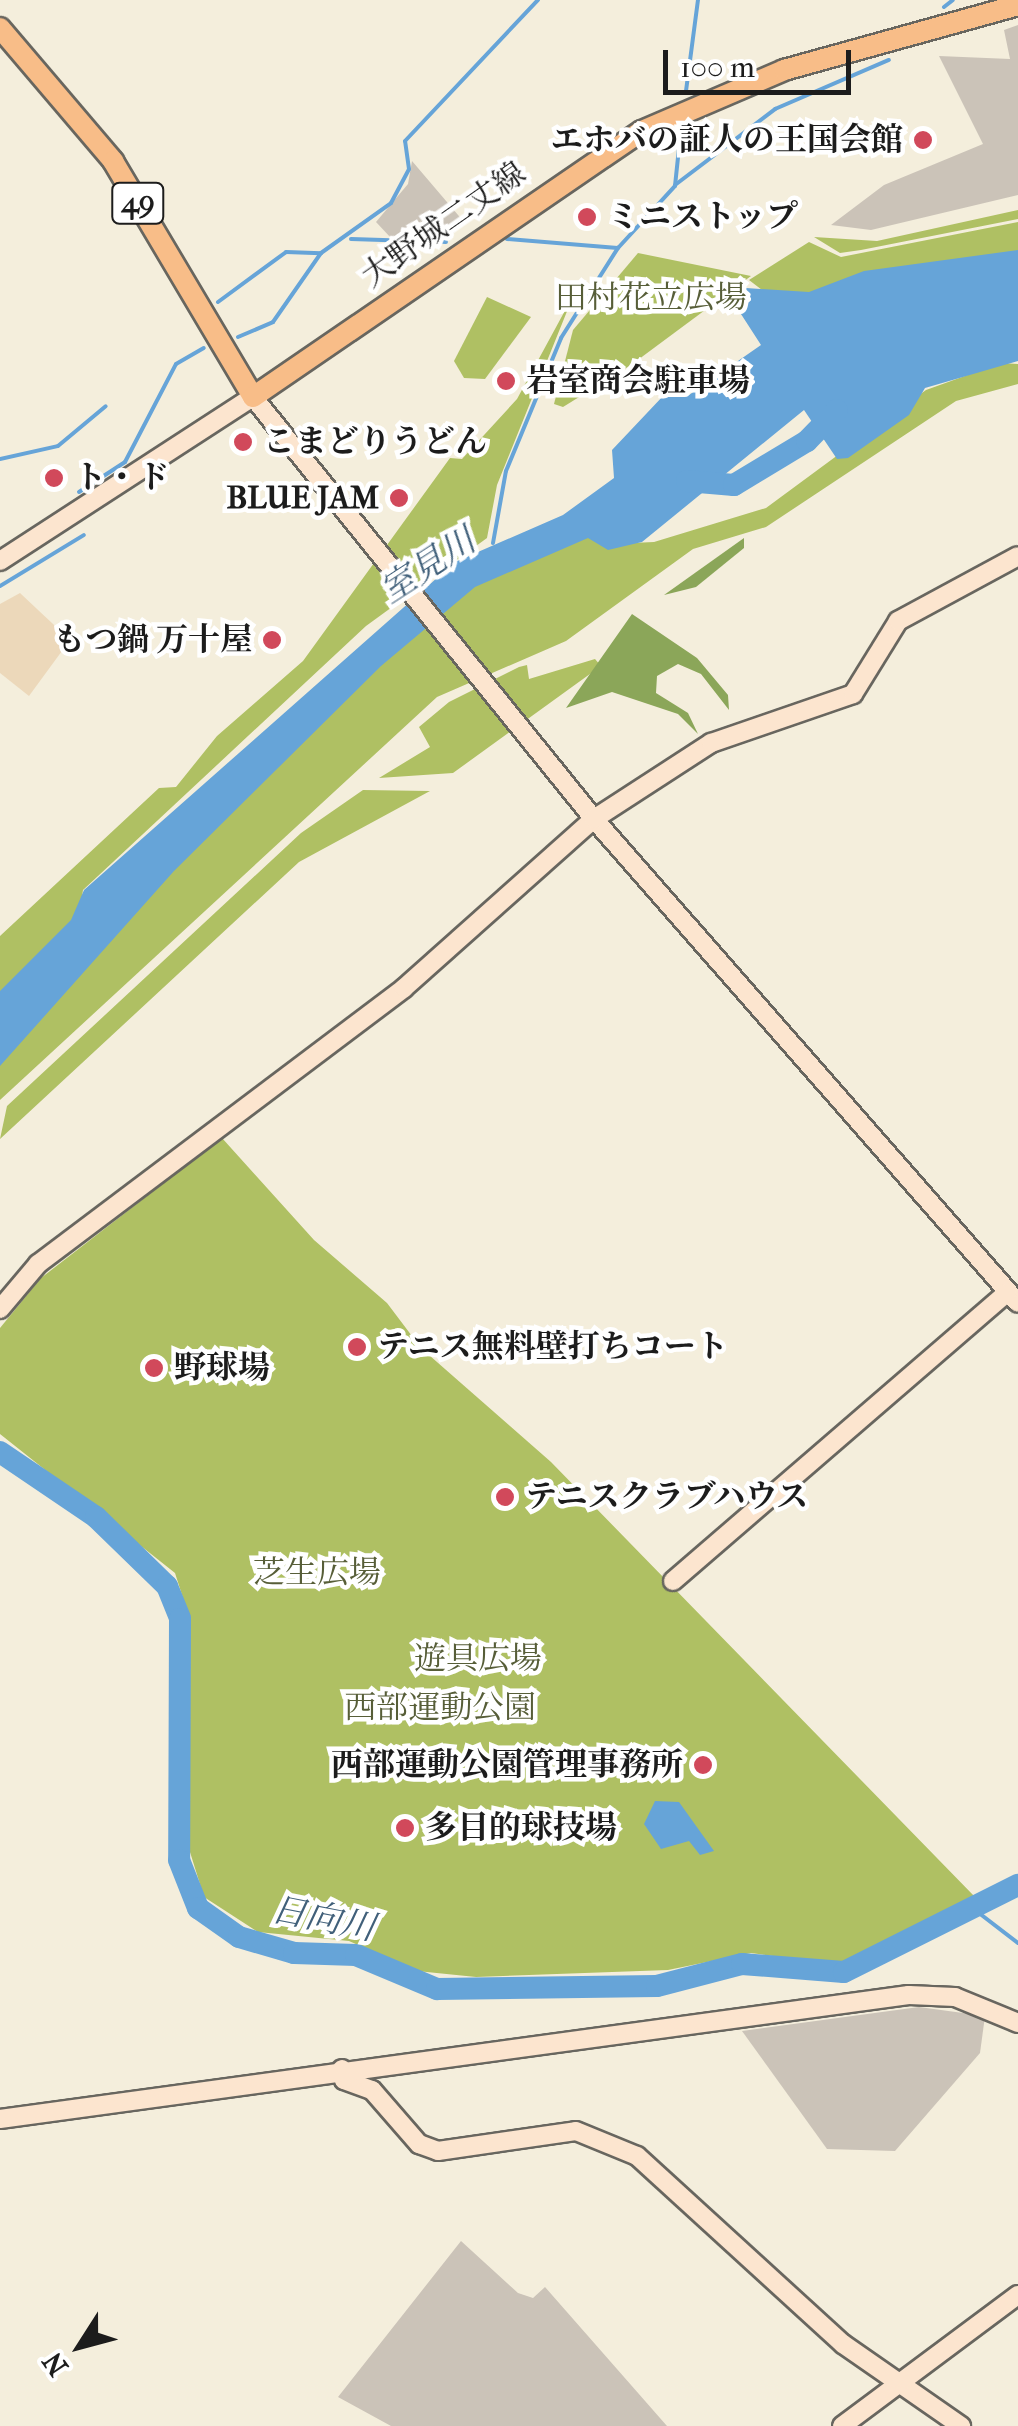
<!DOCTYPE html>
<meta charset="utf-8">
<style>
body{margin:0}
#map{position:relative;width:1018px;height:2426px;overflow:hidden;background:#f4eedc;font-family:"IM FELL French Canon","Noto Serif JP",serif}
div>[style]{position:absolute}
.built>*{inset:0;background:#ecd8ba}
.industrial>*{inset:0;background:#cbc3b8}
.green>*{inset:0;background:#afc063}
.forest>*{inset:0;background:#8ba659}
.water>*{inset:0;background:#66a4d8}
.stream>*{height:4px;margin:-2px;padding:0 2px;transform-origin:2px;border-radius:2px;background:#66a4d8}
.river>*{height:22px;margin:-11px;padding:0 11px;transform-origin:11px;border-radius:11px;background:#66a4d8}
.roads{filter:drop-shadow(2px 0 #68665f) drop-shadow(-2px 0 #68665f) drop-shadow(0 2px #68665f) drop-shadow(0 -2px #68665f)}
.secondary>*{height:18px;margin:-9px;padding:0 9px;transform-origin:9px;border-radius:9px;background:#fce5cf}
.primary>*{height:20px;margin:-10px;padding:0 10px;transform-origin:10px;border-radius:10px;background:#f8bd88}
.dots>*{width:28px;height:28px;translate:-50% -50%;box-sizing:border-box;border:5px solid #fff;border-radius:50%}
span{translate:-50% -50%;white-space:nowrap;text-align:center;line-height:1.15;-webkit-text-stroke:9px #fff;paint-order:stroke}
.shield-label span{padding:2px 8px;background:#fff;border:2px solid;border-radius:8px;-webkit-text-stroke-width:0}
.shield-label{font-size:30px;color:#1c1c1c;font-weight:700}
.poi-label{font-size:32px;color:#1c1c1c;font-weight:700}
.right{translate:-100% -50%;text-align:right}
.left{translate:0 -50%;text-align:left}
.street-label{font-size:32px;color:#1c1c1c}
.park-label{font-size:32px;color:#575e38}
.water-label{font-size:35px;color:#41607a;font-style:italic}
.north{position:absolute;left:30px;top:2296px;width:100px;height:100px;-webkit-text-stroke:8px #fff;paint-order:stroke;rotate:234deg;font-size:28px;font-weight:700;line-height:40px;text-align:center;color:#1c1c1c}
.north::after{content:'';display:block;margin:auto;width:35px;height:45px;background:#1c1c1c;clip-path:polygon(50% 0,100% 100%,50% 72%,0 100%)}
.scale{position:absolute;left:663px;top:50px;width:188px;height:45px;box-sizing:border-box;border:5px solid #1c1c1c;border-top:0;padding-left:12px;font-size:30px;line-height:35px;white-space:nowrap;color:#1c1c1c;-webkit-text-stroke:8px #fff;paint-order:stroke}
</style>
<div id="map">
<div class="built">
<i style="clip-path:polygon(20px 593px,70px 640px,29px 696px,0 673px,0 604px)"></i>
</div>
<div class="industrial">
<i style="clip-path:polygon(1018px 25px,1018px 195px,871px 230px,831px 225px,884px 185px,983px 144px,939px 56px,1010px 59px,1004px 30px)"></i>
<i style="clip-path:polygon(412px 161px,464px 222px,448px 238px,391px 238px,376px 222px,408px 184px)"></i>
<i style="clip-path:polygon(919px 2007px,985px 2016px,980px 2053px,895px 2151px,827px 2149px,742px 2031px)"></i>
<i style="clip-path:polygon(461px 2241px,518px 2293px,533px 2298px,545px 2287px,667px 2426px,391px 2426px,338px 2397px)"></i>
</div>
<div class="green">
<i style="clip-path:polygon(1018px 210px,1018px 219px,861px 250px,840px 253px,814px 237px,877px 241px)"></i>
<i style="clip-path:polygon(1018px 222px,1018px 255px,808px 298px,766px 293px,749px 280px,809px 242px,841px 257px)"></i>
<i style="clip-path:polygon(638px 253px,751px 276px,631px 365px,563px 407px,554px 404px,573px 330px)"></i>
<i style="clip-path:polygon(574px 294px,497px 485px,487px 538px,366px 626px,83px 890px,78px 923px,0 1000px,0 936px,159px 788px,176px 787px,217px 736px,303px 661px,450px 458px,462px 459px,517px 399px)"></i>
<i style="clip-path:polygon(487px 297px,531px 317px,485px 379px,464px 378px,454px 361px)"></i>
<i style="clip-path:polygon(1001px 363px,1018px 364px,1018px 384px,956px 401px,766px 527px,693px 549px,566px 641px,437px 697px,0 1100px,0 1059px,170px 868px,375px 664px,493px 568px,590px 532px,610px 544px,654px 542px,766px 508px,926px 390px)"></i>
<i style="clip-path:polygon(595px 659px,601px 666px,453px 773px,379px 778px,430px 747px,419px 727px,449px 702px,519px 667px,527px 665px,529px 679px)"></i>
<i style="clip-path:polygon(363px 790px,430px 791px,299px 862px,0 1139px,7px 1106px,301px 833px)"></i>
<i style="clip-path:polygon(222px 1138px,314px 1240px,387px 1303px,421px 1348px,551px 1462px,975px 1897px,889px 1949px,840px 1965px,751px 1953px,668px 1970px,476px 1977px,417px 1971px,349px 1941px,258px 1932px,204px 1897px,185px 1836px,190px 1620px,175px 1573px,0 1434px,0 1328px,41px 1278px)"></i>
</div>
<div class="forest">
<i style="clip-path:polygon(744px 538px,744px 548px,696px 587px,664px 595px)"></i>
<i style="clip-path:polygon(632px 614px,697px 658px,728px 695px,729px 710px,701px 674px,678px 664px,657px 676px,656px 693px,688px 713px,698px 734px,678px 714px,612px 692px,566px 708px)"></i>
</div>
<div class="water">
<i style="clip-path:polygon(1018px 250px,1018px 361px,925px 388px,909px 415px,848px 458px,837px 459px,804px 410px,642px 542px,608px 550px,588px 538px,475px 587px,381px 666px,174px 871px,0 1066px,0 991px,71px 920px,84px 890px,455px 562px,563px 515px,614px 478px,612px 450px,664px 395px,689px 395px,761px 345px,730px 297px,746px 288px,809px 292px,864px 271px)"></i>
<i style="clip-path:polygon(655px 1801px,679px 1802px,714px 1851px,700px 1855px,689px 1841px,661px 1849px,644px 1824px)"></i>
</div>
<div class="stream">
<i style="left:944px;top:7px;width:11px;rotate:-38deg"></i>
<i style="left:686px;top:91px;width:92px;rotate:-82.5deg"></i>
<i style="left:675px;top:185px;width:126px;rotate:-37.2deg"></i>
<i style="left:775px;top:109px;width:124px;rotate:-23.3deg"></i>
<i style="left:351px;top:239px;width:95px;rotate:1.8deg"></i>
<i style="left:507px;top:239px;width:111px;rotate:4.6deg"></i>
<i style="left:218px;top:302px;width:84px;rotate:-36.3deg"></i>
<i style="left:286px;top:252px;width:35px;rotate:2deg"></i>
<i style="left:238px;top:337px;width:38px;rotate:-23deg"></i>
<i style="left:273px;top:322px;width:84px;rotate:-55.2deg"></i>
<i style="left:321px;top:253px;width:86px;rotate:-35.5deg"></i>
<i style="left:391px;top:203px;width:38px;rotate:-62deg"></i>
<i style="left:409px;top:169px;width:28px;rotate:-98deg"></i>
<i style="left:405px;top:141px;width:194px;rotate:-46.7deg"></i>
<i style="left:0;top:459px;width:59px;rotate:-12.6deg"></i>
<i style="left:58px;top:446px;width:62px;rotate:-39.8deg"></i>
<i style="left:79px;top:492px;width:55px;rotate:-33.1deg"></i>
<i style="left:125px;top:462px;width:110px;rotate:-62.5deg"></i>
<i style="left:176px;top:364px;width:32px;rotate:-30deg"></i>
<i style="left:493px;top:543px;width:73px;rotate:-79.8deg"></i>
<i style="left:506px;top:471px;width:144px;rotate:-67.5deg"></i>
<i style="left:561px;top:338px;width:107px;rotate:-57.7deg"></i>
<i style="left:618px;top:248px;width:84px;rotate:-47.4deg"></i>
<i style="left:675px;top:186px;width:57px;rotate:-84deg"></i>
<i style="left:0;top:586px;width:98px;rotate:-31.3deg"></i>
<i style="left:975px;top:1910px;width:54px;rotate:37.5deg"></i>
</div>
<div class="river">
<i style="left:687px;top:481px;width:47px;rotate:4.9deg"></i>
<i style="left:734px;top:485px;width:85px;rotate:-31.1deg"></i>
<i style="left:807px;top:441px;width:43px;rotate:-45.9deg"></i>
<i style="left:0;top:1452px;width:116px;rotate:34.1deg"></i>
<i style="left:96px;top:1517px;width:99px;rotate:44.2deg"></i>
<i style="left:167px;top:1586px;width:35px;rotate:68deg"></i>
<i style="left:180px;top:1619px;width:241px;rotate:90.2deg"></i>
<i style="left:179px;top:1860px;width:52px;rotate:68.4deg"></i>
<i style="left:198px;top:1908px;width:50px;rotate:35.3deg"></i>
<i style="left:239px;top:1937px;width:57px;rotate:16.2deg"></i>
<i style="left:294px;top:1953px;width:62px;rotate:1.8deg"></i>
<i style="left:356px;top:1955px;width:88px;rotate:22.8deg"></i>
<i style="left:437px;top:1989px;width:220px;rotate:-0.8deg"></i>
<i style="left:657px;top:1986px;width:88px;rotate:-14.5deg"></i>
<i style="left:742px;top:1964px;width:102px;rotate:4.5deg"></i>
<i style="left:844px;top:1972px;width:195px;rotate:-26.6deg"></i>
</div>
<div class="roads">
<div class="secondary">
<i style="left:0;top:561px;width:302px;rotate:-33deg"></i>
<i style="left:253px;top:397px;width:543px;rotate:51.06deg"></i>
<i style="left:594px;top:819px;width:643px;rotate:48.78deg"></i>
<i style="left:0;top:1309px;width:59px;rotate:-49.8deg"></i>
<i style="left:38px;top:1264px;width:458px;rotate:-37deg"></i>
<i style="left:404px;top:988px;width:254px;rotate:-41.7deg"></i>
<i style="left:594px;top:819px;width:140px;rotate:-33deg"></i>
<i style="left:711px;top:743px;width:150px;rotate:-19deg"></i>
<i style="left:853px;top:694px;width:86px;rotate:-58.3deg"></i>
<i style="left:898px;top:621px;width:136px;rotate:-28.4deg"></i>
<i style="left:673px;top:1581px;width:442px;rotate:-40.8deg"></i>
<i style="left:342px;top:2069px;width:11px;rotate:80deg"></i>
<i style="left:344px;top:2080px;width:30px;rotate:20deg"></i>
<i style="left:372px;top:2090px;width:72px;rotate:49deg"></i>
<i style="left:419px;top:2144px;width:20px;rotate:20deg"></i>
<i style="left:438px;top:2151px;width:139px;rotate:-8.2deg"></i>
<i style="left:576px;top:2131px;width:66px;rotate:22.3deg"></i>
<i style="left:637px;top:2156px;width:279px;rotate:42.4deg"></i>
<i style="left:843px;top:2344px;width:144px;rotate:34.8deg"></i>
<i style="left:0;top:2119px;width:917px;rotate:-7.77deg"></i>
<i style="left:909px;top:1995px;width:46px;rotate:2.5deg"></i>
<i style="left:955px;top:1997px;width:68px;rotate:22.4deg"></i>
<i style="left:842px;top:2426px;width:219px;rotate:-36.7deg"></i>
</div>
<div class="primary">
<i style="left:0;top:28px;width:175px;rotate:49.6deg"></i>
<i style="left:113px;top:161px;width:274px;rotate:59.3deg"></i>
<i style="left:253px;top:397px;width:471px;rotate:-34.4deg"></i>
<i style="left:642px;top:131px;width:155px;rotate:-23.2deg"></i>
<i style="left:784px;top:70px;width:243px;rotate:-15.5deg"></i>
</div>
</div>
<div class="dots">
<i style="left:923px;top:140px;background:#d1495b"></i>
<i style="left:587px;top:217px;background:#d1495b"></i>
<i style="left:506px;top:381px;background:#d1495b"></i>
<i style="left:243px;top:442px;background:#d1495b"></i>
<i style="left:54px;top:478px;background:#d1495b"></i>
<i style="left:399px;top:498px;background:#d1495b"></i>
<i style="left:272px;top:640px;background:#d1495b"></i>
<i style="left:357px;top:1347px;background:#d1495b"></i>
<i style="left:154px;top:1368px;background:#d1495b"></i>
<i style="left:505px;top:1497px;background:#d1495b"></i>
<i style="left:703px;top:1765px;background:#d1495b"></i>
<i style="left:405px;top:1828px;background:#d1495b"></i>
</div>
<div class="shield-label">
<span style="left:138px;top:203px">49</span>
</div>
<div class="poi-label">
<span class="right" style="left:903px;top:140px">エホバの証人の王国会館</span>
<span class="left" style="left:607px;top:217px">ミニストップ</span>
<span class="left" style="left:526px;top:381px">岩室商会駐車場</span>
<span class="left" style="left:263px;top:442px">こまどりうどん</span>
<span class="left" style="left:74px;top:478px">ト・ド</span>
<span class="right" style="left:379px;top:498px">BLUE JAM</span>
<span class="right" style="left:252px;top:640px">もつ鍋 万十屋</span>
<span class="left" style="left:377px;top:1347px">テニス無料壁打ちコート</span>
<span class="left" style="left:174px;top:1368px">野球場</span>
<span class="left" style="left:525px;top:1497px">テニスクラブハウス</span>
<span class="right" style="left:683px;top:1765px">西部運動公園管理事務所</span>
<span class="left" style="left:425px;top:1828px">多目的球技場</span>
</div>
<div class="street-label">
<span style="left:444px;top:225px;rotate:-35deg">大野城二丈線</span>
</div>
<div class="park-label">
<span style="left:651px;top:298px">田村花立広場</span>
<span style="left:317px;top:1573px">芝生広場</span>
<span style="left:478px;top:1659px">遊具広場</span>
<span style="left:440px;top:1708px">西部運動公園</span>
</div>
<div class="water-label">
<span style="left:428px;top:566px;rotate:-33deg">室見川</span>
<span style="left:323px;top:1919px;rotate:11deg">日向川</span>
</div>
<div class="north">N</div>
<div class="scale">100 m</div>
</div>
